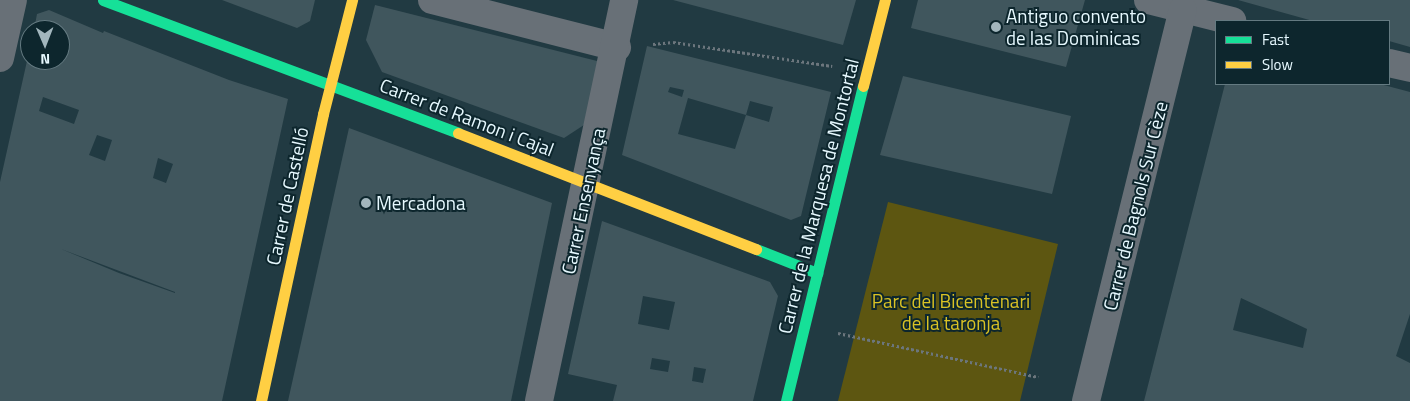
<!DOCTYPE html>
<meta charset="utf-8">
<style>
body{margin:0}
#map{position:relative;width:1410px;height:401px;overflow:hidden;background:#213a42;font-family:"Titillium Web",sans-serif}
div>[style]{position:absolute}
.green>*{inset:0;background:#5d5611}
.building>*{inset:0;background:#40565d}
.path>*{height:3px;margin-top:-1.5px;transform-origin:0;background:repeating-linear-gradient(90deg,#6c767d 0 2.5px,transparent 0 5px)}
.street>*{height:28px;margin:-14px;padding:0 14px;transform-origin:14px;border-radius:14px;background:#687077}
.fast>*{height:11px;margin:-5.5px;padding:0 5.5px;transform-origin:5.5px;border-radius:5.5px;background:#16e098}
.slow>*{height:11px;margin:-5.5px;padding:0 5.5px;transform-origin:5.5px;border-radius:5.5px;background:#ffcf43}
.dots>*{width:14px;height:14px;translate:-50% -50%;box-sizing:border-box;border:2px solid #0d262d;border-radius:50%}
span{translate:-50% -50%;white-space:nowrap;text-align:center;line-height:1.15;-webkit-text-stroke:4px #0d262d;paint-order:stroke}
.poi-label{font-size:19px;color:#e7f9ff}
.left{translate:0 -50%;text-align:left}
.street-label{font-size:19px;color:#e7f9ff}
.park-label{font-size:19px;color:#d9c225}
.legend{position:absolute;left:1215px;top:20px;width:175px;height:65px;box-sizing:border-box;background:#0d262d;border:1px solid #647a81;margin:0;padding:6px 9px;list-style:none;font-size:15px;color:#e7f9ff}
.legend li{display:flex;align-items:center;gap:10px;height:25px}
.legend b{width:25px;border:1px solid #647a81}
.north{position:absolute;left:20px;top:20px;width:50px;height:50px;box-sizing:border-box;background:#0d262d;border:1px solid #647a81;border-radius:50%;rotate:179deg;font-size:14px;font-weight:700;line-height:20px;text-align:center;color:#e7f9ff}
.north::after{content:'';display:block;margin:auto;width:18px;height:22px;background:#a2b6bd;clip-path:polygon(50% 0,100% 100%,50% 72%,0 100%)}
</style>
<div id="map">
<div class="green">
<i style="clip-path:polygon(888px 202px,1058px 244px,1020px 401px,838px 401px)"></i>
</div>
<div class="building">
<i style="clip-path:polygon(222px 0,315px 0,310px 21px,297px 28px)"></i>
<i style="clip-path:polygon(673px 0,856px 0,843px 45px)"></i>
<i style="clip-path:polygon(918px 0,1085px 0,1066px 67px,911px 28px)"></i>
<i style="clip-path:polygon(1238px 0,1410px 0,1410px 47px,1389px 41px,1389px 21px,1313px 21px)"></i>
<i style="clip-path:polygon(375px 5px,601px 62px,587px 123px,564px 138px,382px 72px,366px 40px)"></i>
<i style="clip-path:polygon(evenodd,49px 10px,103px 33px,104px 31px,229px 80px,288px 99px,222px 401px,0 401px,0 182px,29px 52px,30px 60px,60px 60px,60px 30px,34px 30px,37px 14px,49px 10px,43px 97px,79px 110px,74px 124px,39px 111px,43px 97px,49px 10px,97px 135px,112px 140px,105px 161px,89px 155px,97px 135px,49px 10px,158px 158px,173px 164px,166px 183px,153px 178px,158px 158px,49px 10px,61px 249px,175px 292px,175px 293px,119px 273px,61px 249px)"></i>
<i style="clip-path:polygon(evenodd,647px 46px,831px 92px,801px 216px,791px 220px,622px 155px,647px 46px,670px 87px,684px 90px,682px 97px,668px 92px,670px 87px,647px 46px,688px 98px,746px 115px,750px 101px,773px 107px,769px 122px,746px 115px,735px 149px,678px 134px,688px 98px)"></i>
<i style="clip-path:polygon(903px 76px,1071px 116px,1052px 194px,880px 155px)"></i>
<i style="clip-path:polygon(evenodd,1225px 84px,1380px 84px,1410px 92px,1410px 314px,1396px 356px,1410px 363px,1410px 401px,1144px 401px,1225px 84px,1241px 298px,1307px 329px,1303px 348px,1233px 330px,1241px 298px)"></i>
<i style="clip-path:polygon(349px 128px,552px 203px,511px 401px,288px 401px)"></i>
<i style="clip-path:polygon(evenodd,602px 221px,770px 282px,778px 296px,753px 401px,613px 401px,617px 385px,568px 374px,602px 221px,643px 296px,675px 302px,669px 330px,638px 324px,643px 296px,602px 221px,652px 358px,670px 361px,668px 372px,650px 369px,652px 358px,602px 221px,694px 367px,706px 369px,703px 383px,692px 381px,694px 367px)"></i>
</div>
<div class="path">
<i style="left:653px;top:44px;width:20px;rotate:-6deg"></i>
<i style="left:673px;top:42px;width:161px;rotate:8.6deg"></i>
<i style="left:838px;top:333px;width:205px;rotate:12.4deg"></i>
</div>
<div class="street">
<i style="left:432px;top:0;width:191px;rotate:14.3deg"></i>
<i style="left:1148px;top:0;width:87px;rotate:14deg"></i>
<i style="left:0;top:58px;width:59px;rotate:-77.4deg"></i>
<i style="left:1389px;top:63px;width:22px;rotate:13deg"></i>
<i style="left:539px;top:401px;width:410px;rotate:-78deg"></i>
<i style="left:1086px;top:401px;width:403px;rotate:-76.1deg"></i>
</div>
<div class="fast">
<i style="left:103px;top:0;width:379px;rotate:20.5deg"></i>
<i style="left:756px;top:249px;width:66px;rotate:21.5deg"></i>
<i style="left:786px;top:401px;width:324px;rotate:-76.3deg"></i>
</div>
<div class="slow">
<i style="left:863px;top:86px;width:89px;rotate:-75.7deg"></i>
<i style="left:458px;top:133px;width:320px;rotate:21.3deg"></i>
<i style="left:261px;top:401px;width:294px;rotate:-77.8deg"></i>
<i style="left:323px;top:114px;width:118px;rotate:-75.7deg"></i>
</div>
<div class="dots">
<i style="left:996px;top:27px;background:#a2b6bd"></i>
<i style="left:366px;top:203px;background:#a2b6bd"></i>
</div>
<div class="poi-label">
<span class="left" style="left:1006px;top:27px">Antiguo convento<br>de las Dominicas</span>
<span class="left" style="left:376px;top:203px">Mercadona</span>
</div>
<div class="street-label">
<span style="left:467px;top:117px;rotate:21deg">Carrer de Ramon i Cajal</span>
<span style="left:287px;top:196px;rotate:-78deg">Carrer de Castelló</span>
<span style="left:818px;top:196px;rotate:-76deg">Carrer de la Marquesa de Montortal</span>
<span style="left:583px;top:201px;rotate:-78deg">Carrer Ensenyança</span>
<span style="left:1135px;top:206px;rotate:-76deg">Carrer de Bagnols Sur Cèze</span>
</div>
<div class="park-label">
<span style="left:951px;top:312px">Parc del Bicentenari<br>de la taronja</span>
</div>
<ul class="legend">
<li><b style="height:6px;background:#16e098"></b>Fast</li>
<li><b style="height:6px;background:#ffcf43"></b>Slow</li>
</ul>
<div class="north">N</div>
</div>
